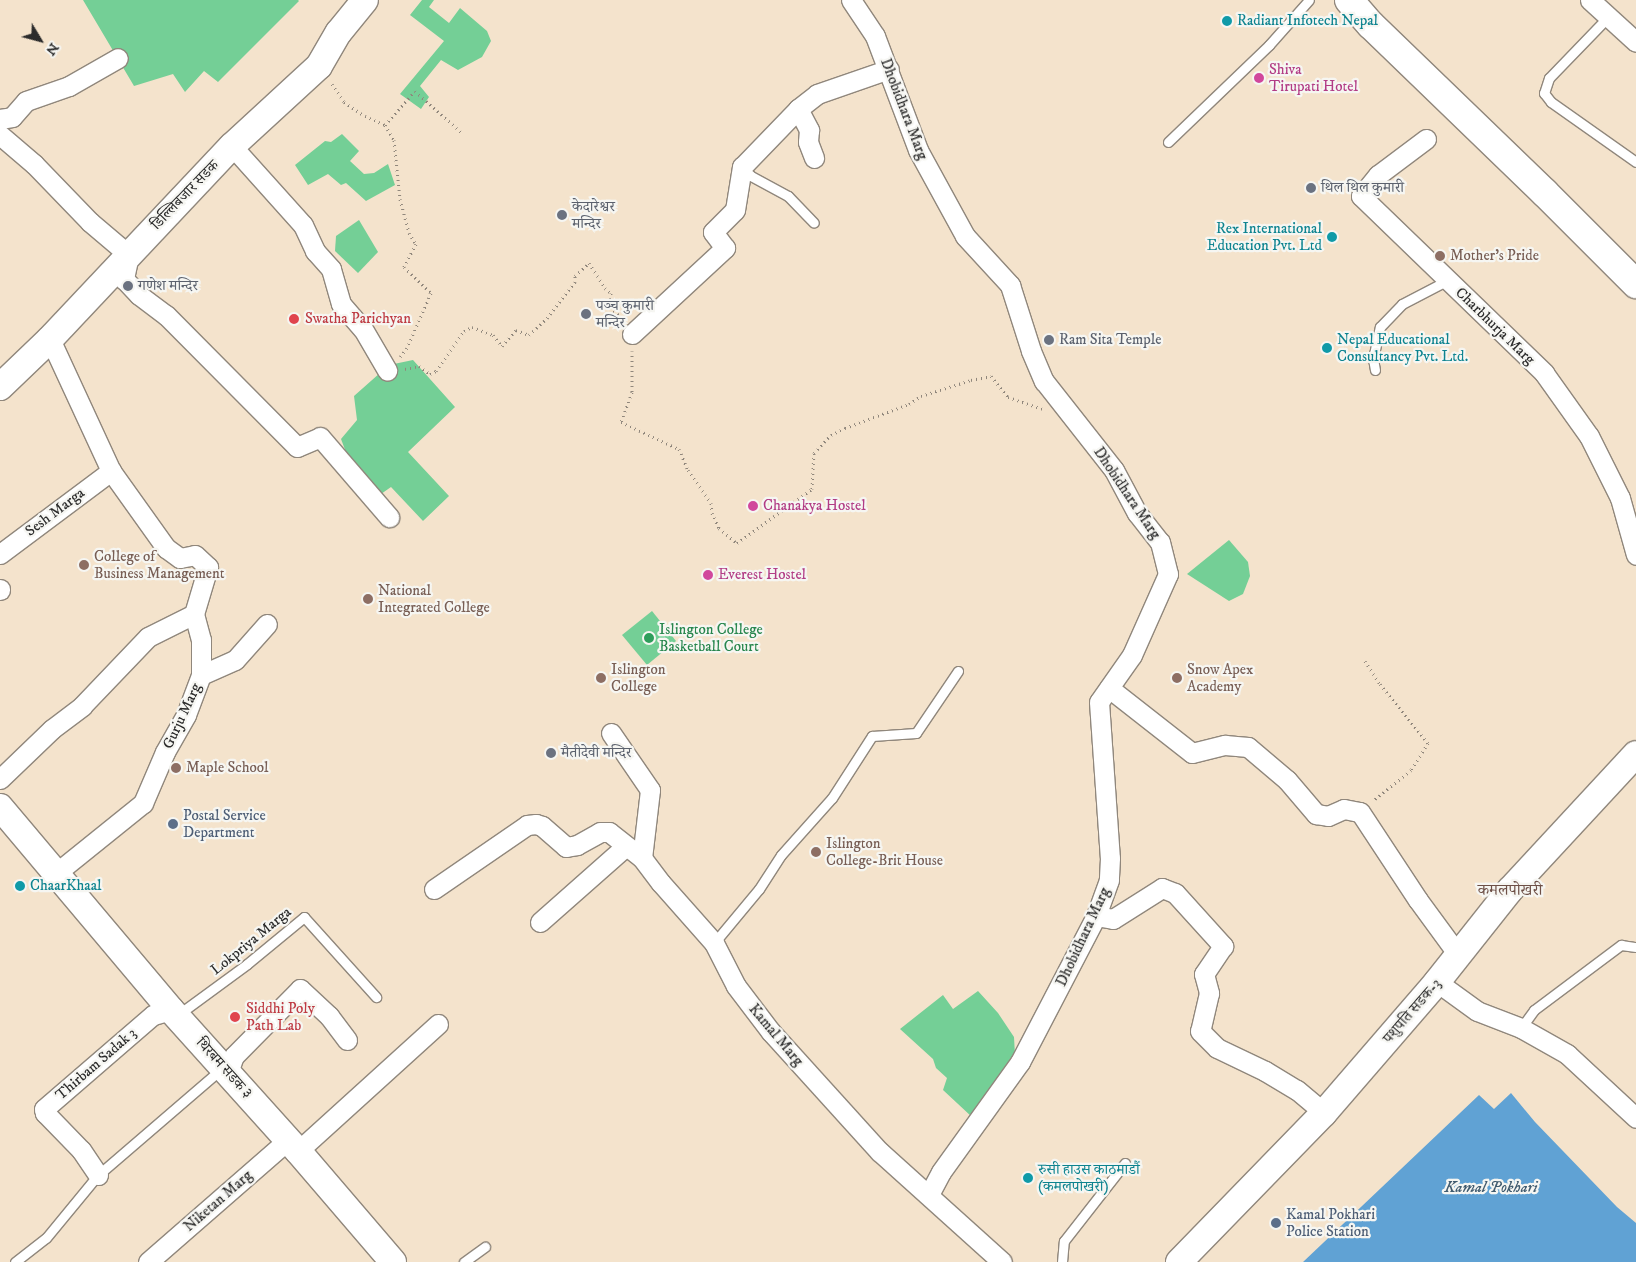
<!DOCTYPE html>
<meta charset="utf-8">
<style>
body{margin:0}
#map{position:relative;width:1636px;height:1262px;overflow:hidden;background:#f4e3cc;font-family:"IM FELL DW Pica","Noto Serif Devanagari",serif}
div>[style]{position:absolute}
.green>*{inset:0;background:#74cf96}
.water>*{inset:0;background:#60a2d4}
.path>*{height:3px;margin-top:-1.5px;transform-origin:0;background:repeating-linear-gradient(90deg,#90877c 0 1px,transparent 0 5px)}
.roads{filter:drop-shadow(1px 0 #90877c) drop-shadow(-1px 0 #90877c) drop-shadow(0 1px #90877c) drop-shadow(0 -1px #90877c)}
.service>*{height:9px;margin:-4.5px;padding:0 4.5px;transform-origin:4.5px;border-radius:4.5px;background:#fff}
.minor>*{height:19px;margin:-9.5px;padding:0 9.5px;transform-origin:9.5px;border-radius:9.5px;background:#fff}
.secondary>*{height:26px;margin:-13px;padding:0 13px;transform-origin:13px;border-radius:13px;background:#fff}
.primary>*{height:28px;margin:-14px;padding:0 14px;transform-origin:14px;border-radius:14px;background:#fff}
.dots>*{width:14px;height:14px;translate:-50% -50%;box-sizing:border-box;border:2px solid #f6f6f2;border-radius:50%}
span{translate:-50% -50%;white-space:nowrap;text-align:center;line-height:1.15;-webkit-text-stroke:4.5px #f6f6f2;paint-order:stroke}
.culture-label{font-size:15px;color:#0d838f}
.left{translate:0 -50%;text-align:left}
.right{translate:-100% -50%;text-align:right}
.hotel-label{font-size:15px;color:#b23c85}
.street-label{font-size:15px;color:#2b2b2b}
.worship-label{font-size:15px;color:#5b616d}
.education-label{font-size:15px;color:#785e54}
.health-label{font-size:15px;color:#be3a42}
.leisure-label{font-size:15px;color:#27864d}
.service-label{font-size:15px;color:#4e5e75}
.neighbourhood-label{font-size:16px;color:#6e5047}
.water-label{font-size:16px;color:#405b6f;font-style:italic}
.north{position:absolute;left:15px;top:15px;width:50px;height:50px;-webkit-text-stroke:4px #f6f6f2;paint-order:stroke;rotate:127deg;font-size:14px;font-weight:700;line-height:20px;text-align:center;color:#2b2b2b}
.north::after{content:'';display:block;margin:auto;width:18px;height:22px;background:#2b2b2b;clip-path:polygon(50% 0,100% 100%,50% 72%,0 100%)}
</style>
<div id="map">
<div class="green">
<i style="clip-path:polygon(83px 0,298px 0,299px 1px,218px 82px,204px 71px,185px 92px,173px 74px,134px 86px)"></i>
<i style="clip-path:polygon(422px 0,434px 0,429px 7px,449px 23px,460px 8px,487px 31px,491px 41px,482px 57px,458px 70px,441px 60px,420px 86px,429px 97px,421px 109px,400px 94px,444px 41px,410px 15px)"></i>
<i style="clip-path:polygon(342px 134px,359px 151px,350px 161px,364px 174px,374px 173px,388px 164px,395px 185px,366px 201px,346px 183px,341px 185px,328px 174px,308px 185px,295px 165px,325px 141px,331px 142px)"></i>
<i style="clip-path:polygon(359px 220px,378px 252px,358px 273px,335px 251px,336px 236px)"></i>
<i style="clip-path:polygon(413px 360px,455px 407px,408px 452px,449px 496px,423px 521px,391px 487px,381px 494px,347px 455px,341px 439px,357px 420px,354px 396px,389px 365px)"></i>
<i style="clip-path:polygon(1229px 540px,1248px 562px,1250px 576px,1243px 594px,1229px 601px,1187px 574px)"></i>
<i style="clip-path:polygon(652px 611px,676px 641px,647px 665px,622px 635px)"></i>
<i style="clip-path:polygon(978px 991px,998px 1013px,1014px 1037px,1015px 1055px,972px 1117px,943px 1090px,947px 1078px,936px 1068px,933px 1059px,900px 1029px,943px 995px,953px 1009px)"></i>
</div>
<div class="water">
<i style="clip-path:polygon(1511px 1093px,1535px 1122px,1617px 1207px,1636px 1223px,1636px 1262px,1303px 1262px,1479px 1095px,1494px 1109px)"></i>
</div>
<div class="path">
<i style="left:332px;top:84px;width:22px;rotate:56deg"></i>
<i style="left:344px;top:102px;width:25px;rotate:34deg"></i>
<i style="left:365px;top:116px;width:22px;rotate:24deg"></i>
<i style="left:385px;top:125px;width:17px;rotate:59deg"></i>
<i style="left:394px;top:140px;width:59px;rotate:84.2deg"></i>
<i style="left:400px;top:199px;width:35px;rotate:75deg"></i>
<i style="left:409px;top:233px;width:13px;rotate:58deg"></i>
<i style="left:416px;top:244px;width:26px;rotate:118deg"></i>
<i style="left:404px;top:267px;width:37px;rotate:44deg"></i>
<i style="left:431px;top:293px;width:60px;rotate:113.6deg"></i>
<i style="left:407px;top:348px;width:11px;rotate:128deg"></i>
<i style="left:385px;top:125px;width:45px;rotate:-48.6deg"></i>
<i style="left:415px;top:91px;width:63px;rotate:41.8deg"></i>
<i style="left:632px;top:351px;width:41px;rotate:90deg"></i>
<i style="left:632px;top:392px;width:32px;rotate:110deg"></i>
<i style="left:621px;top:422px;width:64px;rotate:25deg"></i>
<i style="left:679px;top:449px;width:23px;rotate:67deg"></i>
<i style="left:688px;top:470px;width:40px;rotate:55.1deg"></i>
<i style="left:711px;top:503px;width:10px;rotate:84deg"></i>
<i style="left:712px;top:513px;width:17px;rotate:65deg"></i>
<i style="left:719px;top:528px;width:23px;rotate:40deg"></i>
<i style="left:737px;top:543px;width:92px;rotate:-35.8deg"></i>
<i style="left:812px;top:489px;width:36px;rotate:-87deg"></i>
<i style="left:814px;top:453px;width:25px;rotate:-47deg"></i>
<i style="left:831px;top:435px;width:16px;rotate:-27deg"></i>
<i style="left:845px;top:428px;width:68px;rotate:-20.6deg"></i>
<i style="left:909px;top:404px;width:14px;rotate:-34deg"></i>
<i style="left:921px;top:396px;width:52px;rotate:-17.7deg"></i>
<i style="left:971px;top:380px;width:20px;rotate:-11deg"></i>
<i style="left:991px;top:376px;width:27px;rotate:51deg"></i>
<i style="left:1008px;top:397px;width:36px;rotate:19deg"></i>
<i style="left:405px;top:369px;width:14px;rotate:-12deg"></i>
<i style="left:419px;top:366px;width:14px;rotate:36deg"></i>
<i style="left:430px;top:374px;width:7px;rotate:-27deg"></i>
<i style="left:436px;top:371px;width:49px;rotate:-55deg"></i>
<i style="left:464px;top:331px;width:9px;rotate:-27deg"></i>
<i style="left:472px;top:327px;width:22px;rotate:21deg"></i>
<i style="left:493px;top:335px;width:14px;rotate:51deg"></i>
<i style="left:502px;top:346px;width:21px;rotate:-49deg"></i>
<i style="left:516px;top:330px;width:14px;rotate:21deg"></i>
<i style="left:529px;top:335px;width:25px;rotate:-43deg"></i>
<i style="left:547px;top:318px;width:46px;rotate:-52.1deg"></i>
<i style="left:575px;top:282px;width:6px;rotate:-90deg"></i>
<i style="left:575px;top:276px;width:19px;rotate:-43deg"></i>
<i style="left:589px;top:263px;width:30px;rotate:57deg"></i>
<i style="left:605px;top:288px;width:8px;rotate:40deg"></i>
<i style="left:611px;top:293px;width:14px;rotate:94deg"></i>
<i style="left:610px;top:307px;width:16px;rotate:43deg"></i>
<i style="left:1365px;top:661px;width:27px;rotate:57deg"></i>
<i style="left:1380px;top:684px;width:76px;rotate:50.9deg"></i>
<i style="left:1428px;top:743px;width:32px;rotate:122deg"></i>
<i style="left:1411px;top:770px;width:48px;rotate:141deg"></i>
</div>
<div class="roads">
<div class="service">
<i style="left:1608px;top:17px;width:85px;rotate:134deg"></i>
<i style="left:1549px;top:78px;width:16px;rotate:108deg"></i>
<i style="left:1544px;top:93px;width:11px;rotate:52deg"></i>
<i style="left:1551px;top:102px;width:104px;rotate:35.2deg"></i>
<i style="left:1168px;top:142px;width:140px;rotate:-43.8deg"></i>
<i style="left:1269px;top:45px;width:60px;rotate:-48.4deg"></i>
<i style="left:742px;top:167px;width:13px;rotate:45deg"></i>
<i style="left:751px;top:176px;width:42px;rotate:28.4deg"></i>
<i style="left:788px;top:196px;width:37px;rotate:46deg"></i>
<i style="left:1375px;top:370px;width:11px;rotate:-100deg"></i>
<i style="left:1373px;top:359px;width:33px;rotate:-78deg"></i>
<i style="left:1380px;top:327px;width:32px;rotate:-46deg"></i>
<i style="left:1402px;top:304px;width:52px;rotate:-27.6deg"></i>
<i style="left:714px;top:943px;width:70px;rotate:-50.2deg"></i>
<i style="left:759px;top:889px;width:40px;rotate:-57.1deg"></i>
<i style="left:781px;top:855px;width:76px;rotate:-48.2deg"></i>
<i style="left:832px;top:798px;width:74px;rotate:-57.2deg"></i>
<i style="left:872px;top:736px;width:44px;rotate:-3.9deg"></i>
<i style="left:916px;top:733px;width:75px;rotate:-55.9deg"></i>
<i style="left:179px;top:1014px;width:84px;rotate:-36.3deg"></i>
<i style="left:247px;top:964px;width:74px;rotate:-39.5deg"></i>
<i style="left:304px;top:917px;width:108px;rotate:48deg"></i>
<i style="left:1521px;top:1028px;width:22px;rotate:-54deg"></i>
<i style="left:1534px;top:1010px;width:109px;rotate:-36.8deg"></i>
<i style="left:1621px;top:945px;width:15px;rotate:8deg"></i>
<i style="left:15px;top:1262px;width:39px;rotate:-38deg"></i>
<i style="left:46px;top:1238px;width:82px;rotate:-50.5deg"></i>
<i style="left:98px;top:1175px;width:161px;rotate:-40.7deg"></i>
<i style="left:464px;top:1262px;width:26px;rotate:-36deg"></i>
<i style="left:1062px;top:1262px;width:21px;rotate:-85deg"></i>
<i style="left:1064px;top:1241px;width:99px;rotate:-52deg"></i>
</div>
<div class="minor">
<i style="left:851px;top:0;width:43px;rotate:56.3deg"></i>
<i style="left:875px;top:36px;width:122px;rotate:69.3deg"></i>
<i style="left:918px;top:150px;width:98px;rotate:61.3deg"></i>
<i style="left:965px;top:236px;width:67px;rotate:47.4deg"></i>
<i style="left:1010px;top:285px;width:69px;rotate:72.3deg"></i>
<i style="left:1031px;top:351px;width:33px;rotate:67deg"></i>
<i style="left:1044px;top:381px;width:113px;rotate:51.8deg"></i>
<i style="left:1114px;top:470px;width:49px;rotate:61.9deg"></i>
<i style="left:1137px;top:513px;width:37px;rotate:52deg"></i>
<i style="left:1160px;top:542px;width:33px;rotate:76deg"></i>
<i style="left:1168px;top:574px;width:89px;rotate:114deg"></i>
<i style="left:1132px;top:655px;width:57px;rotate:125.1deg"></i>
<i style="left:1099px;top:702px;width:156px;rotate:86deg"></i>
<i style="left:1110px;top:858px;width:22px;rotate:93deg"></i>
<i style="left:1109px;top:880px;width:38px;rotate:110deg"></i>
<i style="left:1096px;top:916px;width:165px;rotate:117.5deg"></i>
<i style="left:1020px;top:1062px;width:135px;rotate:125.7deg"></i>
<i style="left:941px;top:1172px;width:26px;rotate:118deg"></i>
<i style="left:1590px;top:0;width:62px;rotate:42.4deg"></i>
<i style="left:798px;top:109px;width:24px;rotate:62deg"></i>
<i style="left:809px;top:130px;width:12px;rotate:95deg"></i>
<i style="left:808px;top:142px;width:17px;rotate:69deg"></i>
<i style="left:0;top:119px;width:12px;rotate:-9deg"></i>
<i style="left:12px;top:117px;width:21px;rotate:-49deg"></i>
<i style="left:26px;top:101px;width:46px;rotate:-19.2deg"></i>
<i style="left:69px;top:86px;width:56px;rotate:-29.7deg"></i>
<i style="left:0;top:135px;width:45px;rotate:40.5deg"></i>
<i style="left:34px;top:164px;width:81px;rotate:46deg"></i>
<i style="left:90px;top:222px;width:51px;rotate:40.2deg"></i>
<i style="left:129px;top:255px;width:25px;rotate:102deg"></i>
<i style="left:124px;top:279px;width:22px;rotate:47deg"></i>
<i style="left:139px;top:295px;width:34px;rotate:37deg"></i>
<i style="left:166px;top:315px;width:186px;rotate:45.2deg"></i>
<i style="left:297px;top:447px;width:25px;rotate:-23deg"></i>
<i style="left:320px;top:437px;width:106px;rotate:49.2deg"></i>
<i style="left:1426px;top:139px;width:60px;rotate:143.1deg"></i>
<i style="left:1378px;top:175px;width:27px;rotate:129deg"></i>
<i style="left:1361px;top:196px;width:255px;rotate:44deg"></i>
<i style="left:1544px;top:373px;width:77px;rotate:54.5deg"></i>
<i style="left:1589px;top:436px;width:69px;rotate:63.4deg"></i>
<i style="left:1620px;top:498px;width:59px;rotate:74.3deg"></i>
<i style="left:232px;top:146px;width:106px;rotate:48.1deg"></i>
<i style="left:303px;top:225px;width:29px;rotate:65deg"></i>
<i style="left:315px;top:251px;width:24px;rotate:48deg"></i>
<i style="left:331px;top:269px;width:36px;rotate:74deg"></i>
<i style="left:341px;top:304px;width:33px;rotate:49deg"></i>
<i style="left:363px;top:329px;width:48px;rotate:59.7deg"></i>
<i style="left:632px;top:334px;width:127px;rotate:-42.8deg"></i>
<i style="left:725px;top:248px;width:20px;rotate:-127deg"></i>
<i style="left:713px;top:232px;width:31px;rotate:-45deg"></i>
<i style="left:735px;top:210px;width:44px;rotate:-80.8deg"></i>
<i style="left:742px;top:167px;width:81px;rotate:-46deg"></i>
<i style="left:798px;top:109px;width:24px;rotate:-38deg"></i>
<i style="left:817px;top:94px;width:76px;rotate:-19.1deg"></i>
<i style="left:50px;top:339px;width:145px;rotate:65.2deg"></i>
<i style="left:111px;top:471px;width:95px;rotate:54.5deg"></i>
<i style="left:166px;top:548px;width:17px;rotate:36deg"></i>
<i style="left:180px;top:558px;width:15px;rotate:-11deg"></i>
<i style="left:195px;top:555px;width:18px;rotate:43deg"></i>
<i style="left:208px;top:567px;width:49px;rotate:106.6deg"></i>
<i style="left:194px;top:614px;width:27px;rotate:75deg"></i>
<i style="left:201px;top:640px;width:35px;rotate:90deg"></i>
<i style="left:201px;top:675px;width:43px;rotate:110.6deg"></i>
<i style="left:186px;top:715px;width:43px;rotate:119.6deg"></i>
<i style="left:165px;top:752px;width:56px;rotate:113.3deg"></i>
<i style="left:143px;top:803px;width:113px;rotate:141.1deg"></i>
<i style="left:0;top:554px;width:139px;rotate:-36.8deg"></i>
<i style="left:0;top:589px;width:1px;rotate:90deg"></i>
<i style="left:201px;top:675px;width:37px;rotate:-24deg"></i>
<i style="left:235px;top:660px;width:48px;rotate:-48.4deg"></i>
<i style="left:1109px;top:688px;width:105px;rotate:38.1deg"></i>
<i style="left:1192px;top:753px;width:34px;rotate:-14deg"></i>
<i style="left:1225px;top:745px;width:23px;rotate:5deg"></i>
<i style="left:1248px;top:747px;width:51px;rotate:40.2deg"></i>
<i style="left:1287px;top:780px;width:45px;rotate:49.5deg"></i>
<i style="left:1316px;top:814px;width:12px;rotate:9deg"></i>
<i style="left:1328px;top:816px;width:17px;rotate:-24deg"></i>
<i style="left:1344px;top:809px;width:16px;rotate:11deg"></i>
<i style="left:1360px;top:812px;width:105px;rotate:56.6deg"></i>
<i style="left:1418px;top:900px;width:69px;rotate:53.8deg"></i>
<i style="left:611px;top:733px;width:69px;rotate:55.6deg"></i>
<i style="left:650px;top:790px;width:68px;rotate:96.7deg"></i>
<i style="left:0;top:779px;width:72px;rotate:-43.9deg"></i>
<i style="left:52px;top:729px;width:38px;rotate:-37deg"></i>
<i style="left:82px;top:706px;width:95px;rotate:-46.3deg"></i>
<i style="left:148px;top:637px;width:51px;rotate:-26.6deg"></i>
<i style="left:434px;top:889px;width:113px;rotate:-34.5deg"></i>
<i style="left:527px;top:825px;width:9px;rotate:-6deg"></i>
<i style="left:536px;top:824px;width:6px;rotate:18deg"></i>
<i style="left:542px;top:826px;width:32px;rotate:41deg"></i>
<i style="left:566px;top:847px;width:11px;rotate:-10deg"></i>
<i style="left:577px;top:845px;width:26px;rotate:-29deg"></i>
<i style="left:600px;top:832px;width:9px"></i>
<i style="left:609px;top:832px;width:42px;rotate:38.2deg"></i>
<i style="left:642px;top:858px;width:31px;rotate:53deg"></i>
<i style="left:661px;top:883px;width:80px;rotate:48.5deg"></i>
<i style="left:714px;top:943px;width:48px;rotate:62.9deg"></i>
<i style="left:736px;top:986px;width:58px;rotate:52.7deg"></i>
<i style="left:771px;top:1032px;width:162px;rotate:47.8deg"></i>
<i style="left:880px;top:1152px;width:164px;rotate:42deg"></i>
<i style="left:1096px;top:916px;width:17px;rotate:10deg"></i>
<i style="left:1113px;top:919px;width:58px;rotate:-32.3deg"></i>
<i style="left:1162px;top:888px;width:14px;rotate:21deg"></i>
<i style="left:1175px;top:893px;width:72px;rotate:47.8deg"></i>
<i style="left:1223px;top:946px;width:34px;rotate:124deg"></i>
<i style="left:1204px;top:974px;width:20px;rotate:75deg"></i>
<i style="left:1209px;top:993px;width:39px;rotate:103deg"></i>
<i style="left:1200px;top:1031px;width:24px;rotate:45deg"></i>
<i style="left:1217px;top:1048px;width:53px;rotate:25.6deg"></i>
<i style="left:1265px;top:1071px;width:37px;rotate:31deg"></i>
<i style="left:1297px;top:1090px;width:35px;rotate:40deg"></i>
<i style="left:540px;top:922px;width:115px;rotate:-41.5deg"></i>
<i style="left:1437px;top:982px;width:49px;rotate:35.9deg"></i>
<i style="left:1477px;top:1011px;width:47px;rotate:21.1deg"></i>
<i style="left:1521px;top:1028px;width:53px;rotate:29.5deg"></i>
<i style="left:1567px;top:1054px;width:94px;rotate:42.8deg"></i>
<i style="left:228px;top:1073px;width:18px;rotate:-71deg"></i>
<i style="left:234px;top:1056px;width:94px;rotate:-45.4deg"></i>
<i style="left:300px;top:989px;width:40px;rotate:43deg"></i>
<i style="left:329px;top:1016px;width:30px;rotate:53deg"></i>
<i style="left:298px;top:1151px;width:189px;rotate:-42.2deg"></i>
<i style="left:98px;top:1175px;width:30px;rotate:-124deg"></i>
<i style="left:81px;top:1150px;width:52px;rotate:-134.2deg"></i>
<i style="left:45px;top:1113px;width:4px;rotate:-104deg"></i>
<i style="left:44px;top:1109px;width:144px;rotate:-40.8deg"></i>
<i style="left:153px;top:1015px;width:19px;rotate:-16deg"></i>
<i style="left:148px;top:1262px;width:186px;rotate:-41.1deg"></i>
</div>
<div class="secondary">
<i style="left:0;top:387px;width:69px;rotate:-43.8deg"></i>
<i style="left:50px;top:339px;width:265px;rotate:-46.7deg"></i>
<i style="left:232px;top:146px;width:118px;rotate:-42.6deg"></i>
<i style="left:319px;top:66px;width:39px;rotate:-60deg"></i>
<i style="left:339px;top:32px;width:41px;rotate:-50.9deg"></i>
<i style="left:0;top:807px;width:265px;rotate:49.9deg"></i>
<i style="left:171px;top:1010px;width:190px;rotate:48deg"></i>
<i style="left:298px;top:1151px;width:146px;rotate:49.4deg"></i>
<i style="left:1179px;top:1262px;width:208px;rotate:-45.8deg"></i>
<i style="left:1324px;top:1113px;width:173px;rotate:-49.2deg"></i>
<i style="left:1437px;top:982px;width:117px;rotate:-51.6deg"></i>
<i style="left:1510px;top:890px;width:185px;rotate:-47.2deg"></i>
</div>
<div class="primary">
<i style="left:1349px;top:0;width:33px;rotate:49deg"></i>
<i style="left:1371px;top:25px;width:242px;rotate:44deg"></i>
<i style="left:1545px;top:193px;width:129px;rotate:45deg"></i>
</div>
</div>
<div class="dots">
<i style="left:1227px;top:21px;background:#0f9aa8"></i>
<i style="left:1259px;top:78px;background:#d1479c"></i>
<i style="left:1311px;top:188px;background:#6b7280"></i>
<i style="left:562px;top:215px;background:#6b7280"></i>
<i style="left:1332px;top:237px;background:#0f9aa8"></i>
<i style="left:1440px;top:256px;background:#8d6e63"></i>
<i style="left:128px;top:286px;background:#6b7280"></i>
<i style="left:586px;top:314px;background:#6b7280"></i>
<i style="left:294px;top:319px;background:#e0444e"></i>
<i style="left:1049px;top:340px;background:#6b7280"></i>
<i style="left:1327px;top:348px;background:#0f9aa8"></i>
<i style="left:753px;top:506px;background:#d1479c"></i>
<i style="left:84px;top:565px;background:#8d6e63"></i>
<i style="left:708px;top:575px;background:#d1479c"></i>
<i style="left:368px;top:599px;background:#8d6e63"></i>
<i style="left:649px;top:638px;background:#2e9e5b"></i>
<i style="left:601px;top:678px;background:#8d6e63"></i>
<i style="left:1177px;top:678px;background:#8d6e63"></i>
<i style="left:551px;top:753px;background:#6b7280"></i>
<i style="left:176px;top:768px;background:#8d6e63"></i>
<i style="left:173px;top:824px;background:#5c6f8a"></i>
<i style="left:816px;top:852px;background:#8d6e63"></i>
<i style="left:20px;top:886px;background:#0f9aa8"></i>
<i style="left:235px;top:1017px;background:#e0444e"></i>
<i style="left:1028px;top:1178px;background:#0f9aa8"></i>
<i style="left:1276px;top:1223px;background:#5c6f8a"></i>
</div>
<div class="culture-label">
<span class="left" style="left:1237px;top:21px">Radiant Infotech Nepal</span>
<span class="right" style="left:1322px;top:237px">Rex International<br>Education Pvt. Ltd</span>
<span class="left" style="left:1337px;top:348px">Nepal Educational<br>Consultancy Pvt. Ltd.</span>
<span class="left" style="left:30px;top:886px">ChaarKhaal</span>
<span class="left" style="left:1038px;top:1178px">रुसी हाउस काठमाडौं<br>(कमलपोखरी)</span>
</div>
<div class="hotel-label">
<span class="left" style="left:1269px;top:78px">Shiva<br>Tirupati Hotel</span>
<span class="left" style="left:763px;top:506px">Chanakya Hostel</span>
<span class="left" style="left:718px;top:575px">Everest Hostel</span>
</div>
<div class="street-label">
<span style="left:904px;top:109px;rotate:69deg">Dhobidhara Marg</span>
<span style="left:185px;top:195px;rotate:-46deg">डिल्लिबजार सडक</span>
<span style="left:1495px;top:326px;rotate:44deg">Charbhurja Marg</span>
<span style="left:1127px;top:493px;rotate:56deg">Dhobidhara Marg</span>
<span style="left:55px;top:512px;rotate:-37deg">Sesh Marga</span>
<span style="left:182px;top:716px;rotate:-65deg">Gurju Marg</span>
<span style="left:1083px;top:937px;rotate:-65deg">Dhobidhara Marg</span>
<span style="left:251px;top:941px;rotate:-39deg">Lokpriya Marga</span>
<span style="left:1412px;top:1011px;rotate:-49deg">पशुपति सडक-3</span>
<span style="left:776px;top:1035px;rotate:50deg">Kamal Marg</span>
<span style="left:96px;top:1064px;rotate:-41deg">Thirbam Sadak 3</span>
<span style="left:224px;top:1068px;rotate:48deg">थिरबम सडक ३</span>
<span style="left:218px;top:1201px;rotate:-41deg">Niketan Marg</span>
</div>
<div class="worship-label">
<span class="left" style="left:1321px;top:188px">थिल थिल कुमारी</span>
<span class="left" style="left:572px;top:215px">केदारेश्वर<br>मन्दिर</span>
<span class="left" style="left:138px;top:286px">गणेश मन्दिर</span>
<span class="left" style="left:596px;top:314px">पञ्च कुमारी<br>मन्दिर</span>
<span class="left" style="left:1059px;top:340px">Ram Sita Temple</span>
<span class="left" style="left:561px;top:753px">मैतीदेवी मन्दिर</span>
</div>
<div class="education-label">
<span class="left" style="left:1450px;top:256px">Mother's Pride</span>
<span class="left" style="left:94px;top:565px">College of<br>Business Management</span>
<span class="left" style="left:378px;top:599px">National<br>Integrated College</span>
<span class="left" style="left:611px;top:678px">Islington<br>College</span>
<span class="left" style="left:1187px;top:678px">Snow Apex<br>Academy</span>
<span class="left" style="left:186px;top:768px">Maple School</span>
<span class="left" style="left:826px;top:852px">Islington<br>College-Brit House</span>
</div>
<div class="health-label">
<span class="left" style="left:305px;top:319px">Swatha Parichyan</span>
<span class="left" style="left:246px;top:1017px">Siddhi Poly<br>Path Lab</span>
</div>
<div class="leisure-label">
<span class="left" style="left:659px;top:638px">Islington College<br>Basketball Court</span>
</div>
<div class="service-label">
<span class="left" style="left:183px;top:824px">Postal Service<br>Department</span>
<span class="left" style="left:1286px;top:1223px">Kamal Pokhari<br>Police Station</span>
</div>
<div class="neighbourhood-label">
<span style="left:1510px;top:890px">कमलपोखरी</span>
</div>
<div class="water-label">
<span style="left:1491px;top:1187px">Kamal Pokhari</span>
</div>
<div class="north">N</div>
</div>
